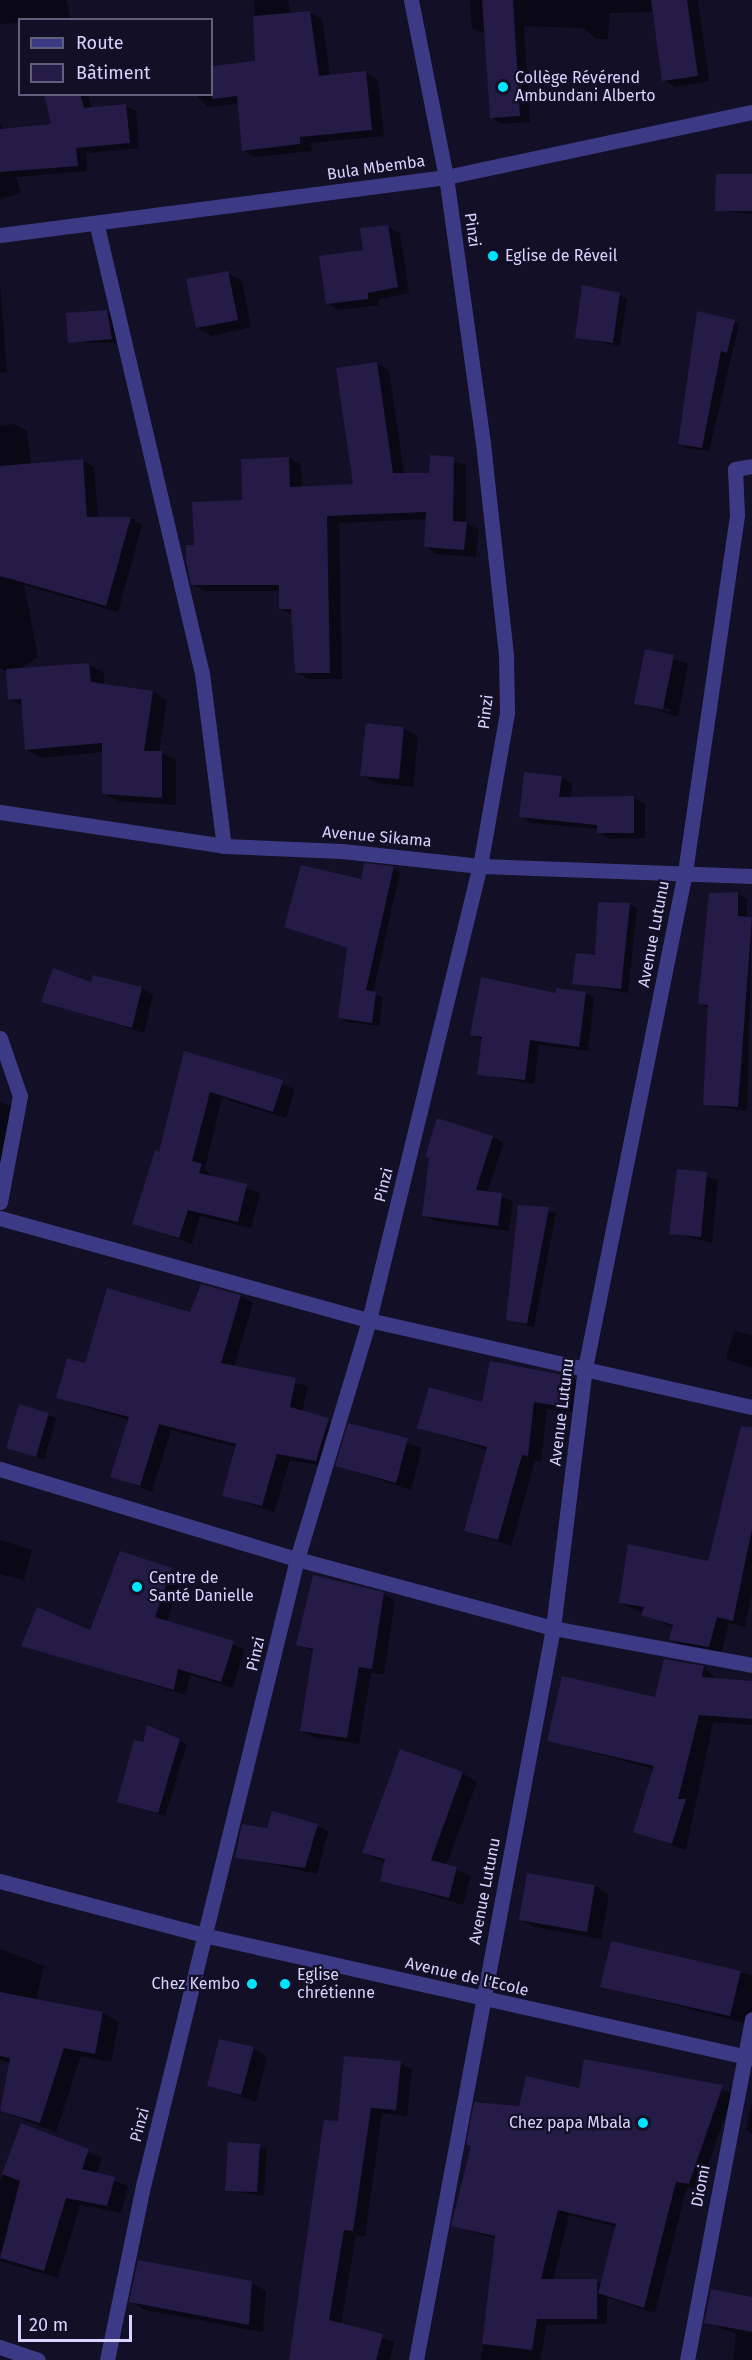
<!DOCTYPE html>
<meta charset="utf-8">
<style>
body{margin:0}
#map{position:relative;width:752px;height:2360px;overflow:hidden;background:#130f26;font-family:"Fira Sans",sans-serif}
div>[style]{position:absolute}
.shadow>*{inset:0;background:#0007}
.building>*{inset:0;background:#241b47}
.street>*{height:15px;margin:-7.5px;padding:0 7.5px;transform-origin:7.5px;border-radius:7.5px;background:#3d3a85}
.dots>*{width:16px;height:16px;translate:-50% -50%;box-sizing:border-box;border:3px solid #130f26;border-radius:50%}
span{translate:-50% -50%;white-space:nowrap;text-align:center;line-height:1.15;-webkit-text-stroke:4.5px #130f26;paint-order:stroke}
.poi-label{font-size:16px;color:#d9d4ff}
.left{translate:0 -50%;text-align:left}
.right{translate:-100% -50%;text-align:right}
.street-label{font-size:16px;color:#d9d4ff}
.legend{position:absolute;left:18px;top:18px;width:195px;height:78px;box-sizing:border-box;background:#130f26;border:2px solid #625e7d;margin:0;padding:8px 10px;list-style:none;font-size:18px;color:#d9d4ff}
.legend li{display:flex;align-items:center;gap:12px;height:30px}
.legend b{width:30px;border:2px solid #625e7d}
.scale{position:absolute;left:18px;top:2315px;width:114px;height:27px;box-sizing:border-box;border:3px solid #d9d4ff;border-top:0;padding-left:8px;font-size:18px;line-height:21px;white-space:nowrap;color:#d9d4ff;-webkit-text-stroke:4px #130f26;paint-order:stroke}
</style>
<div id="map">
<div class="shadow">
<i style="clip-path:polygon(0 0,66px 0,71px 20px,0 24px)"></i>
<i style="clip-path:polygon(254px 0,288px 0,291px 15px,309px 12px,322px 19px,330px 77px,366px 73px,378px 80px,384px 136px,311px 143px,312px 151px,255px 157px,243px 150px,239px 103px,208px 107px,195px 94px,212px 94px,212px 67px,257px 62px)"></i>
<i style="clip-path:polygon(470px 0,698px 0,709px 81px,675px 87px,664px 80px,654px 12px,610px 13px,608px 39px,596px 39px,584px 28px,524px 26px,530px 122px,502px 124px,491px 117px,485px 34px,472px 28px)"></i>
<i style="clip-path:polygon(46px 94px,88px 94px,92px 109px,126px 106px,136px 111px,139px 148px,86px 153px,87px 171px,16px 177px,21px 193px,0 199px,0 122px,2px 130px,53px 126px)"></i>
<i style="clip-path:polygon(752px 180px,752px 214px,717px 210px)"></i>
<i style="clip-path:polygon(388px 227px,400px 233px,409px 293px,379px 299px,379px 305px,339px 310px,327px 303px)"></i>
<i style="clip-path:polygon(227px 273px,242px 281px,251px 327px,212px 336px,197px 328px)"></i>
<i style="clip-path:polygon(0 283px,7px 372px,0 373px)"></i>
<i style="clip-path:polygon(619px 295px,627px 299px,620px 346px,577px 337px)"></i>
<i style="clip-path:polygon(106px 311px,114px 316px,119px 343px,70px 342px)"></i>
<i style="clip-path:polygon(732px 320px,739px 324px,709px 451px,687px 448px,679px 444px)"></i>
<i style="clip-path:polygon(376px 363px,389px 370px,404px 474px,430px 474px,432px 457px,466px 465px,466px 523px,479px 530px,476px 557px,437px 554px,425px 546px,427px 519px,339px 523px,342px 679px,309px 679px,296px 672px,292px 615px,280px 608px,280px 591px,205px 591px,193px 584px,195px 547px,289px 458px,301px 465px,302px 488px,355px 485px)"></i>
<i style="clip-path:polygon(15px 424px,27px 431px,31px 465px,82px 460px,94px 467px,98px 518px,130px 518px,142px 525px,118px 612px,24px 585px,38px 657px,17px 670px,89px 665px,104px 673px,104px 685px,153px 692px,167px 700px,159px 752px,176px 760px,176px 805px,118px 801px,103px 793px,103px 752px,41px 758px,26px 749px,24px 707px,10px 699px,8px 673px,0 668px,0 426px)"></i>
<i style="clip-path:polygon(evenodd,646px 650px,688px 664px,678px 717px,636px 703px,646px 650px,649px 705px,671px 709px,670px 712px,649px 708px,649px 705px)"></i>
<i style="clip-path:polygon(367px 725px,404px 728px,418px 737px,413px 787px,376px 783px,361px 775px)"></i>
<i style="clip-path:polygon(561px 777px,572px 784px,571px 799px,634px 798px,645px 804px,645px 838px,609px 839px,598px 829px,532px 823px,520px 816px)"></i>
<i style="clip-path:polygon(393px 868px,400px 872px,373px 993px,383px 997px,379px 1026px,347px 1022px,340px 1018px,349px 949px,286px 927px)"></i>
<i style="clip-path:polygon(738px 894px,747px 899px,747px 918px,752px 918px,747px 1111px,705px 1105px,709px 1008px,700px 1003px)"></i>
<i style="clip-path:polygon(630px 904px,637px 908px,628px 993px,574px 983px)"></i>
<i style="clip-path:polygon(92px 984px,142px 988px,153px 995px,144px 1033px,43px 1001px)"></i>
<i style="clip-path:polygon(585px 993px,594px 998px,588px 1051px,539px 1045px,534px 1084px,478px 1074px,483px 1040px,472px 1034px,557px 995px)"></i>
<i style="clip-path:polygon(185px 1053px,295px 1089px,286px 1118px,222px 1098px,205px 1168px,212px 1177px,260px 1193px,251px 1228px,200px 1216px,192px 1244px,134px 1223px,160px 1154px)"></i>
<i style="clip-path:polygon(0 1102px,21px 1111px,11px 1161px,0 1159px)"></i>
<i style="clip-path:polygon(493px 1137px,503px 1143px,487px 1193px,513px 1201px,509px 1231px,435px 1221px,424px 1215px)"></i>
<i style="clip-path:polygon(678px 1171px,718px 1180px,712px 1243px,671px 1233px)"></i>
<i style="clip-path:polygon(519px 1206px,556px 1213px,534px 1327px,507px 1320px)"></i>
<i style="clip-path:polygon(241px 1296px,253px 1303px,234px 1367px,308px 1386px,302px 1412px,341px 1426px,329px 1467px,290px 1460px,274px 1512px,224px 1495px,237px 1447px,171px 1430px,152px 1492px,112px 1476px,129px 1420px,58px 1398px,86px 1365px)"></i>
<i style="clip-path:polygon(734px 1331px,752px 1335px,752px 1368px,726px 1359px)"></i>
<i style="clip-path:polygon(491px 1363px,569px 1377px,582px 1384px,577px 1413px,547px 1409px,541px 1462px,535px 1461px,511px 1546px,466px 1531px,488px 1450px,418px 1427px,484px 1404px)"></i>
<i style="clip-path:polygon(20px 1406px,56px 1418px,44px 1460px,8px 1447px)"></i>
<i style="clip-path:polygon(349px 1424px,422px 1448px,411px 1490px,337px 1466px)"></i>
<i style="clip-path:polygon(752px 1459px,752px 1594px,745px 1627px,729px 1623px,721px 1653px,683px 1646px,671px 1639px,674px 1628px,621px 1603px,709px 1563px)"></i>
<i style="clip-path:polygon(0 1540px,32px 1550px,24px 1580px,0 1574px)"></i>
<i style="clip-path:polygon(171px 1570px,182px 1576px,167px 1622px,244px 1649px,233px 1688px,190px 1675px,186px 1695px,23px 1645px,91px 1632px)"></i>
<i style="clip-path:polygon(383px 1594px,395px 1601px,384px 1674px,371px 1673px,359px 1744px,314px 1737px,302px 1731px,314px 1652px,297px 1644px)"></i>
<i style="clip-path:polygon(704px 1667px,716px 1679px,752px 1682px,752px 1725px,713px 1722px,686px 1850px,635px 1831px,654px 1769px,548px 1740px,656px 1699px)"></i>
<i style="clip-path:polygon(148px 1727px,187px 1744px,165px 1816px,119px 1801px)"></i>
<i style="clip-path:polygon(462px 1773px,477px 1782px,446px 1866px,471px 1876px,463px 1905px,382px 1880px,386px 1863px,364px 1853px)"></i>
<i style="clip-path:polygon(317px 1825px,328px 1832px,317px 1874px,237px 1857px,269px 1830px)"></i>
<i style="clip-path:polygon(595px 1886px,609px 1895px,601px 1939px,535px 1927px,520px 1919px)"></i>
<i style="clip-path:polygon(612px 1943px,752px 1975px,752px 2025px,602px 1986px)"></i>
<i style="clip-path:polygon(0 1949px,44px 1966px,36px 2000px,103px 2013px,119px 2022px,111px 2062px,81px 2056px,56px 2132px,0 2111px,10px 2063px,0 2060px)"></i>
<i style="clip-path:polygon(253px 2048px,267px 2057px,256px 2102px,208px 2085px)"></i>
<i style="clip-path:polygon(evenodd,586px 2060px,733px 2093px,700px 2189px,687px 2187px,655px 2313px,607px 2297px,607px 2324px,547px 2325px,540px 2360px,481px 2360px,496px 2239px,453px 2225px,473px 2147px,468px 2145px,520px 2108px,580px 2090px,586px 2060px,569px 2215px,617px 2227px,602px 2283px,553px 2280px,569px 2215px)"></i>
<i style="clip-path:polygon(401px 2063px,412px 2070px,407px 2116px,382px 2113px,365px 2237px,356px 2235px,341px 2324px,394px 2342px,390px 2360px,290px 2360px,340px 2122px)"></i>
<i style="clip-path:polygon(752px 2101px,752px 2134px,746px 2130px)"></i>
<i style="clip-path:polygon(21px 2125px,102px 2158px,96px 2174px,128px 2186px,121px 2213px,80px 2205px,58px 2278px,0 2261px,0 2183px)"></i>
<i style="clip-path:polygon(229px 2143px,267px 2149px,264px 2196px,226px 2190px)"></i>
<i style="clip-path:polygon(251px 2283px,266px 2291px,263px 2332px,145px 2310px,131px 2301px)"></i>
<i style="clip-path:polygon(752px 2300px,752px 2360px,733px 2360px,736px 2334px,706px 2322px)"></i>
</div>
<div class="building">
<i style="clip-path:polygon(482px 0,513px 0,520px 116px,490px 118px)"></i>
<i style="clip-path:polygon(651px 0,687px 0,698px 76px,662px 81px)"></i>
<i style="clip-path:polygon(310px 11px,319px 76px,366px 71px,372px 130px,300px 137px,300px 144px,242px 151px,237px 96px,212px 99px,212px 66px,255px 61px,253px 16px)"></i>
<i style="clip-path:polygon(44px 94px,80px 94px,84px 108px,126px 104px,130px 143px,76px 148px,78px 166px,0 172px,0 129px,51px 124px)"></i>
<i style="clip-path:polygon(716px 174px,752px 174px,752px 211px,715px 211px)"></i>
<i style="clip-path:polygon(388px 225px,398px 287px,368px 293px,368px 299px,326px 304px,319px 256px,363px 250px,360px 228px)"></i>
<i style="clip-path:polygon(228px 271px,238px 320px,196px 328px,186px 279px)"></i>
<i style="clip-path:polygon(582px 285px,620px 293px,613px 343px,575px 338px)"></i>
<i style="clip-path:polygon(107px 310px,112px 339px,68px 343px,66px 313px)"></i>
<i style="clip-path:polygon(697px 311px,735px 320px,727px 353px,721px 351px,702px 448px,678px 444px)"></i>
<i style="clip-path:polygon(377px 362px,393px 473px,429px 473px,430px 455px,454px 457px,453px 521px,467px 522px,464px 550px,424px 547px,426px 512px,327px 516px,330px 673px,295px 673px,291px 609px,279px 609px,279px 585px,191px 585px,186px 561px,186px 545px,194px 545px,192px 502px,242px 500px,241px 459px,289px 457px,290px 487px,353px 484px,336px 368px)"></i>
<i style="clip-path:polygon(83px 459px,87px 517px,131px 517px,106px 606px,0 576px,0 466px)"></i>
<i style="clip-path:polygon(645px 649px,674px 655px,663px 709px,634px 704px)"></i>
<i style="clip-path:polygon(89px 663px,91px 682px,153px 691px,144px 751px,162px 751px,162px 798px,102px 794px,102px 743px,25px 750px,21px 699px,8px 700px,6px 669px)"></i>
<i style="clip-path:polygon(366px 723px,404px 727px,399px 779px,360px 776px)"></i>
<i style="clip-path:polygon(524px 772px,562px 776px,559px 797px,634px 796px,634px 833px,597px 833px,597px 825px,519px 817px)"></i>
<i style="clip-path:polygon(364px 863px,394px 866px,366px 990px,376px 992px,372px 1023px,338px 1018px,347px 948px,284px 927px,301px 865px,361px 879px)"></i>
<i style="clip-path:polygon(738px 892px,738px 916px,752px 917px,738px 1107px,703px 1105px,708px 1005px,698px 1004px,709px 893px)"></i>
<i style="clip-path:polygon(598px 902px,630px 903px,621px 989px,572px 984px,576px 953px,595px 955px)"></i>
<i style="clip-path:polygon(53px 968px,91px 982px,93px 975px,142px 987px,132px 1028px,41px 1002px)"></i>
<i style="clip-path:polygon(481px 977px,556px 993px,556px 988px,586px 992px,579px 1047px,530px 1040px,525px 1080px,477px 1075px,482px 1037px,470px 1035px)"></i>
<i style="clip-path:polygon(184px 1051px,283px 1080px,273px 1112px,210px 1092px,192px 1161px,202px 1164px,199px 1173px,247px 1184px,238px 1222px,188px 1210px,179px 1238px,132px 1224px,155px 1150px,159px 1152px)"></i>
<i style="clip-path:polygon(437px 1118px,493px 1136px,476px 1190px,502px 1193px,498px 1226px,422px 1216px,429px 1158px,425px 1157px)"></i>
<i style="clip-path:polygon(677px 1169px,707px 1172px,701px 1237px,669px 1234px)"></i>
<i style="clip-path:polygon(518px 1205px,549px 1207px,527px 1324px,506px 1320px)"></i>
<i style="clip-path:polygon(201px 1284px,241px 1295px,221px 1363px,296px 1378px,290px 1407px,329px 1418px,316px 1461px,277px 1454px,262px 1506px,222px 1496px,236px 1444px,159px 1424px,140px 1486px,110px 1477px,129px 1417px,56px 1398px,67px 1358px,85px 1363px,107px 1288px,190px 1312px)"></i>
<i style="clip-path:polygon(490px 1361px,569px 1376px,564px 1407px,534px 1402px,528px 1456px,522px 1455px,498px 1540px,464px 1531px,487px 1447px,417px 1428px,429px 1387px,482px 1402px)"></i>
<i style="clip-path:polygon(19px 1404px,49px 1413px,36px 1457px,6px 1448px)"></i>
<i style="clip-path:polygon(348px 1423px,408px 1438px,396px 1483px,335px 1466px)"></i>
<i style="clip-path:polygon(741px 1426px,752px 1427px,752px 1529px,733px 1621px,717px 1617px,709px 1647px,669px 1640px,673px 1625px,641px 1615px,644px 1607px,619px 1603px,628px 1544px,708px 1561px)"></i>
<i style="clip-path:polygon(120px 1551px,172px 1568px,155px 1617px,234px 1641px,221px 1682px,178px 1669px,174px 1690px,21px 1646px,37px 1607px,90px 1630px)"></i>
<i style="clip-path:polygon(313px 1575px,384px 1592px,372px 1669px,359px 1667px,347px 1738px,300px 1731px,313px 1649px,296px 1645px)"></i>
<i style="clip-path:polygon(664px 1659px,704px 1666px,702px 1677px,752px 1681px,752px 1719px,699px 1715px,678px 1799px,686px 1799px,672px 1844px,633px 1832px,654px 1766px,547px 1741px,562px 1676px,655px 1697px)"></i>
<i style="clip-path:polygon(147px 1725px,180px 1739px,158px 1813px,117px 1802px,134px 1740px,143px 1742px)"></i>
<i style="clip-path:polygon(400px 1749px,463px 1772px,431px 1860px,457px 1867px,449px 1898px,380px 1881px,385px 1859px,362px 1853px)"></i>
<i style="clip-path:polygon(272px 1811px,318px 1824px,305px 1868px,235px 1858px,242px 1824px,267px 1828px)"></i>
<i style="clip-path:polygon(527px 1873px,595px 1885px,587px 1932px,519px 1920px)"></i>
<i style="clip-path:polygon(611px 1941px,741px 1971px,730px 2016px,600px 1987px)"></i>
<i style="clip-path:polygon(0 1992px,103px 2012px,95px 2054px,64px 2048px,40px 2123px,0 2111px,10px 2058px,0 2056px)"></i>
<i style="clip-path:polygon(219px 2039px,254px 2047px,241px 2095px,207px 2086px)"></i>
<i style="clip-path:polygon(344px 2056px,401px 2061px,396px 2110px,371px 2108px,353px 2231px,344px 2230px,329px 2320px,383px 2334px,376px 2360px,289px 2360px,324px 2120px,338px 2121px)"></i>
<i style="clip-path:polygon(584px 2059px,723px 2085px,689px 2184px,676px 2182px,644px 2308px,598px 2293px,616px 2224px,558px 2210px,541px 2279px,597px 2279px,597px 2319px,537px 2319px,532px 2350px,482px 2344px,495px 2236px,451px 2226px,471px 2146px,466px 2145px,474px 2102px,519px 2106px,526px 2076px,579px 2088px)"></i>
<i style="clip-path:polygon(21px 2123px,89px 2149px,82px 2169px,115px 2177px,107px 2206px,66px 2198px,44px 2271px,0 2258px,20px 2181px,2px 2174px)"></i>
<i style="clip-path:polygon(228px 2142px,260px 2144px,257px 2192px,225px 2191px)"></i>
<i style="clip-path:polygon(138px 2260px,252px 2281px,249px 2325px,129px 2302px)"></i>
<i style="clip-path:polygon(711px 2289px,752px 2297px,752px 2332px,704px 2323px)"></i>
</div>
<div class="street">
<i style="left:97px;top:226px;width:459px;rotate:76.8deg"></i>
<i style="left:202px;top:673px;width:174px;rotate:82.8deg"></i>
<i style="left:0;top:235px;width:450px;rotate:-7.4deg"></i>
<i style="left:446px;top:177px;width:313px;rotate:-12deg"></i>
<i style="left:0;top:812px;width:227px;rotate:8.6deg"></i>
<i style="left:224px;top:846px;width:118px;rotate:2.4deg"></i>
<i style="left:342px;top:851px;width:139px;rotate:6.2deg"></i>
<i style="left:480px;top:866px;width:272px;rotate:2.1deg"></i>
<i style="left:0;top:1038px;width:61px;rotate:71deg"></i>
<i style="left:20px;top:1096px;width:108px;rotate:100.7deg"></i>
<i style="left:0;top:1218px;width:383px;rotate:15.5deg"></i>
<i style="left:369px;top:1320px;width:393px;rotate:12.8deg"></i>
<i style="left:0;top:1469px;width:310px;rotate:16.9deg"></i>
<i style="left:297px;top:1559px;width:265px;rotate:15.1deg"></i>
<i style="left:553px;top:1628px;width:202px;rotate:10.5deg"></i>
<i style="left:0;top:1881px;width:215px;rotate:14.8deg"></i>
<i style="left:208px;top:1936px;width:558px;rotate:12.64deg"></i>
<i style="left:0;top:2347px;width:40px;rotate:18.9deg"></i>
<i style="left:107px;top:2360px;width:182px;rotate:-78.3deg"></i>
<i style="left:144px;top:2182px;width:642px;rotate:-76.2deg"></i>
<i style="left:297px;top:1559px;width:250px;rotate:-73.2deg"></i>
<i style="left:369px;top:1320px;width:467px;rotate:-76.3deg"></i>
<i style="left:480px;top:866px;width:155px;rotate:-80deg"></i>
<i style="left:507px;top:713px;width:58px;rotate:-91deg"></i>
<i style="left:506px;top:655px;width:213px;rotate:-96.2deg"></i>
<i style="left:483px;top:443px;width:269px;rotate:-97.9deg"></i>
<i style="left:446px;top:177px;width:180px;rotate:-101.2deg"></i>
<i style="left:416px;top:2360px;width:745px;rotate:-79.4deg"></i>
<i style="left:553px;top:1628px;width:262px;rotate:-83deg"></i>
<i style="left:585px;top:1368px;width:506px;rotate:-78.6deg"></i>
<i style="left:685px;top:872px;width:361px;rotate:-81.7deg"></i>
<i style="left:737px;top:515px;width:46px;rotate:-92.5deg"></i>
<i style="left:735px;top:469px;width:17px;rotate:-10deg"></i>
<i style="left:687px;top:2360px;width:347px;rotate:-79.2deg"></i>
</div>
<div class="dots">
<i style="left:503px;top:87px;background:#00e5ff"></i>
<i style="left:493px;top:256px;background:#00e5ff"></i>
<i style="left:137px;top:1587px;background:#00e5ff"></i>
<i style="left:252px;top:1984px;background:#00e5ff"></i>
<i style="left:285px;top:1984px;background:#00e5ff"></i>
<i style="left:643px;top:2123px;background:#00e5ff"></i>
</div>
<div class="poi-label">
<span class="left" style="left:515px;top:87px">Collège Révérend<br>Ambundani Alberto</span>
<span class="left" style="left:505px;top:256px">Eglise de Réveil</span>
<span class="left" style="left:149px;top:1587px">Centre de<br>Santé Danielle</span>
<span class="left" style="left:297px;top:1984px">Eglise<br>chrétienne</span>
<span class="right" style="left:240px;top:1984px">Chez Kembo</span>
<span class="right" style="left:631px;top:2123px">Chez papa Mbala</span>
</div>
<div class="street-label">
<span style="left:376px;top:168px;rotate:-8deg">Bula Mbemba</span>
<span style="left:472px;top:230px;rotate:82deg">Pinzi</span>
<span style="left:486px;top:712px;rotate:-83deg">Pinzi</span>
<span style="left:377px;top:837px;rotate:5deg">Avenue Sikama</span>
<span style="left:654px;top:934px;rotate:-79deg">Avenue Lutunu</span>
<span style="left:384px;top:1185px;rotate:-76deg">Pinzi</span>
<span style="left:562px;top:1412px;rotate:-83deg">Avenue Lutunu</span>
<span style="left:256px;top:1654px;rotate:-77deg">Pinzi</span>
<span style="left:485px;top:1891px;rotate:-79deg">Avenue Lutunu</span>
<span style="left:467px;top:1977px;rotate:13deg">Avenue de l'Ecole</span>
<span style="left:140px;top:2125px;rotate:-75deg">Pinzi</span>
<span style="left:701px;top:2186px;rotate:-79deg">Diomi</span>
</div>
<ul class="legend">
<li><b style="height:8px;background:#3d3a85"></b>Route</li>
<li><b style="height:16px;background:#241b47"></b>Bâtiment</li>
</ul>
<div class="scale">20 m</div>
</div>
